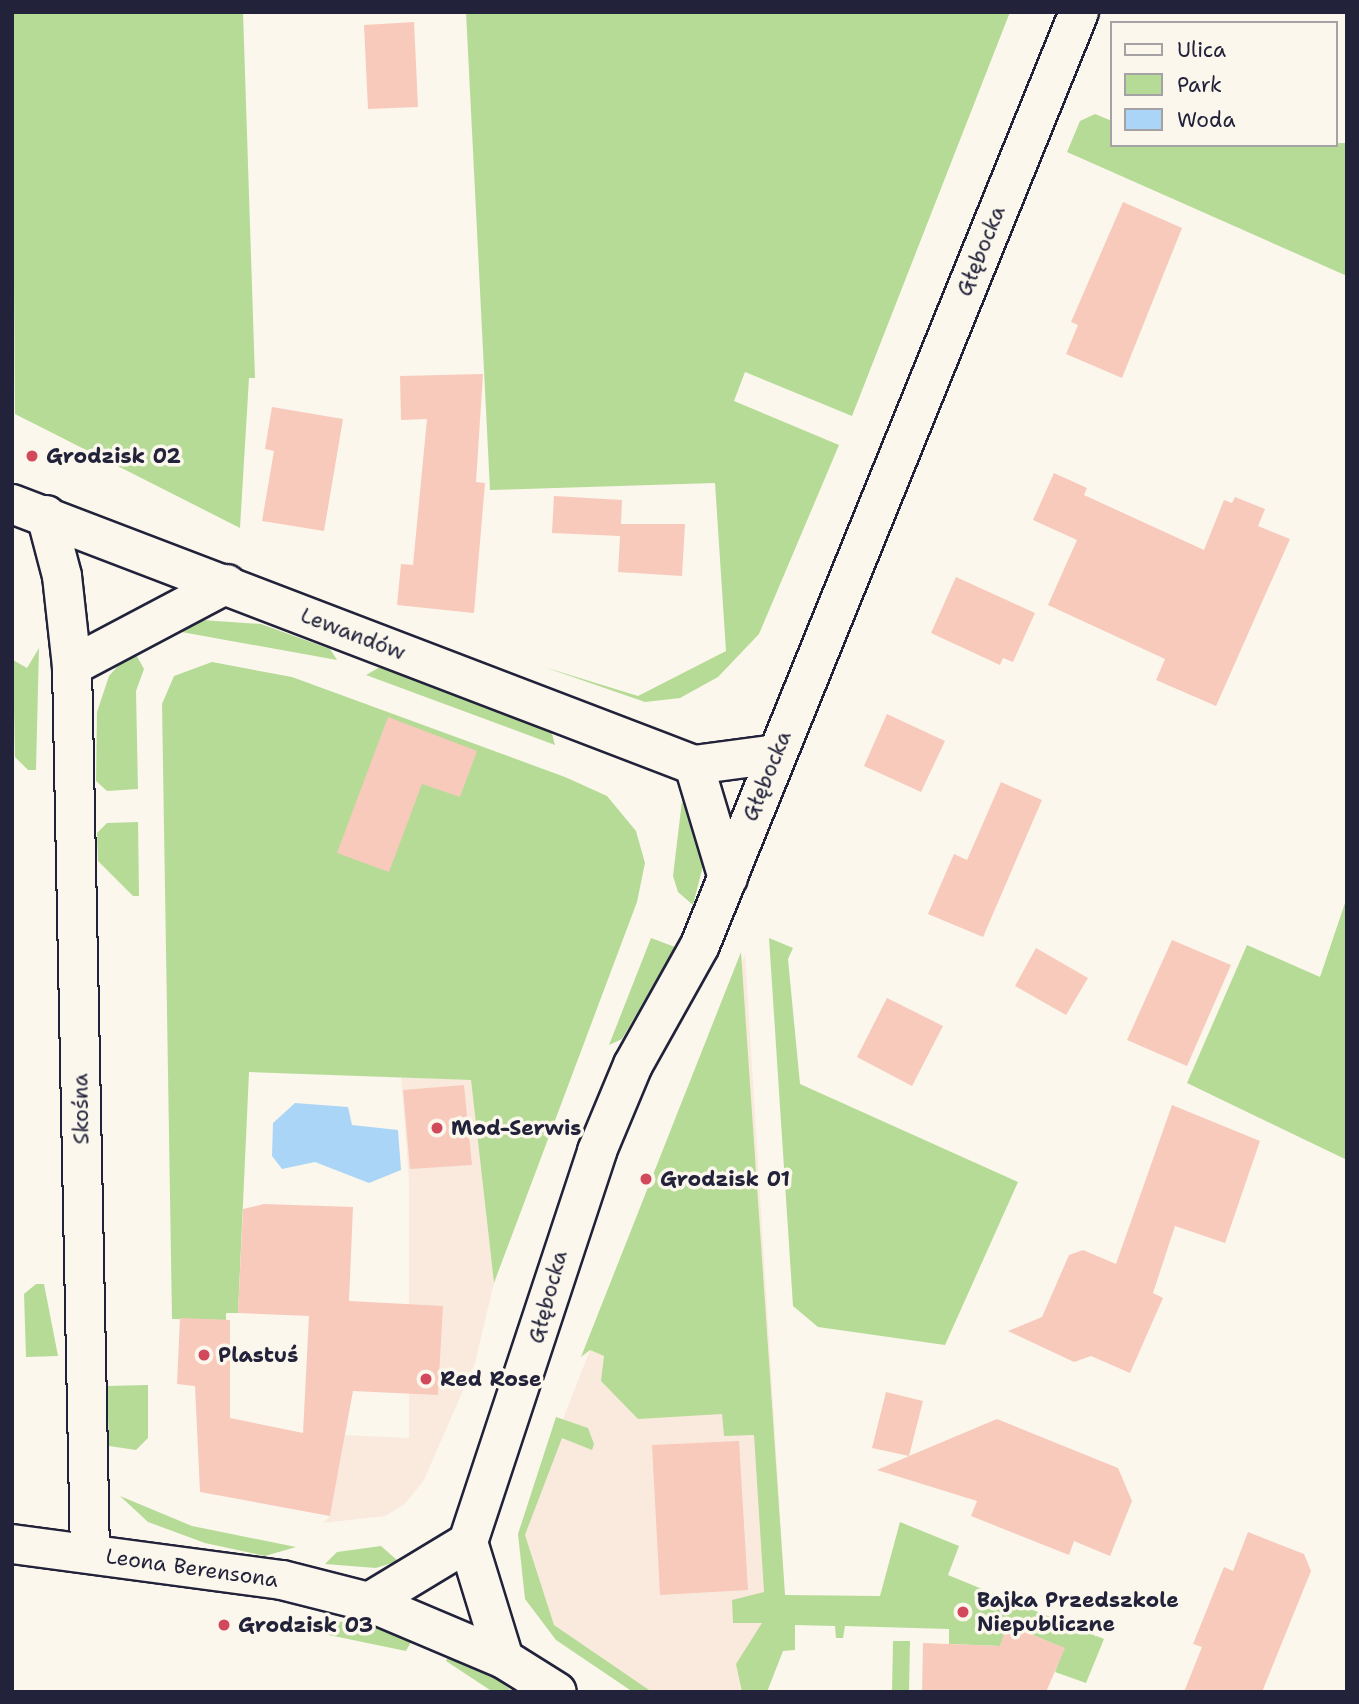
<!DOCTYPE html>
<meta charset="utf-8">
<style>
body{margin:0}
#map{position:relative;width:1359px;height:1704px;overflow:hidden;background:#fbf7ec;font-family:"Shantell Sans",sans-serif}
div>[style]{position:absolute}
.built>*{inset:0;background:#faeade}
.green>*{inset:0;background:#b6db97}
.water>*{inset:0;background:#abd5f6}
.building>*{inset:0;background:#f8cabc}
.roads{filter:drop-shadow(2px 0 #22223b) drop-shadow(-2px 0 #22223b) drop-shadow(0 2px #22223b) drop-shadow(0 -2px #22223b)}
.minor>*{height:38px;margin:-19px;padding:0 19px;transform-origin:19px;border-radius:19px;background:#fbf7ec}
.dots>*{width:19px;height:19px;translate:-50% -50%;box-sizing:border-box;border:4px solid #fbf7ec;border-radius:50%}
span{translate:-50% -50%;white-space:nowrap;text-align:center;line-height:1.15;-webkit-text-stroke:7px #fbf7ec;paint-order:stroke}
.street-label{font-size:21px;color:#22223b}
.poi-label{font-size:21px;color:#22223b;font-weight:700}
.left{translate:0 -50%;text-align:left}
.frame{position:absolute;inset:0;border:14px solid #22223b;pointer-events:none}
.legend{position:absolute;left:1110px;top:21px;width:228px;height:126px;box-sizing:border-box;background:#fbf7ec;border:2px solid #a4a2a5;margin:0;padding:9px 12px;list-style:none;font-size:21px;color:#22223b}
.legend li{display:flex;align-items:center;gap:14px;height:35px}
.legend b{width:35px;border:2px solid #a4a2a5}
</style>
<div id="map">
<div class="built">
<i style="clip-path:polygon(745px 954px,785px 1595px,747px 1692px,641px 1692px,549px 1629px,518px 1534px)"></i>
<i style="clip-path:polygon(401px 1077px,471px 1080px,494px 1283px,475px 1363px,424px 1480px,405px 1504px,385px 1516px,323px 1523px,330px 1516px,345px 1435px,409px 1438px,409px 1181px)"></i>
</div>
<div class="green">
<i style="clip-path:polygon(12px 12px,243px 12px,255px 378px,249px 378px,240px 528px,15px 414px)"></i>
<i style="clip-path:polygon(466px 12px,1010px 12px,852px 416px,745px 372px,734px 401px,839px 445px,759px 634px,718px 677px,680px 698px,645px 702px,544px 667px,638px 696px,726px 651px,715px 483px,490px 490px)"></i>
<i style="clip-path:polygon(1095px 114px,1112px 121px,1112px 145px,1347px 143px,1347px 276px,1067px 152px,1080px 121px)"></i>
<i style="clip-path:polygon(202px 620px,261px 624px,330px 649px,337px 660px,176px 631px)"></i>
<i style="clip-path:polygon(39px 648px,36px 770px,28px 770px,15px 757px,13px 660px,27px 668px)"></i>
<i style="clip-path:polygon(133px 649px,144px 669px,136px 691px,138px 789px,107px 791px,96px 781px,97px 712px,109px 676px)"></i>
<i style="clip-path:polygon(212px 662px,292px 677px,565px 777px,607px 796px,636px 831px,645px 863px,637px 902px,494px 1283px,471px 1080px,249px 1072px,238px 1313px,226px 1313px,226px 1320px,172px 1319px,162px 704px,174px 676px)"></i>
<i style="clip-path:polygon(380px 667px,551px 730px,555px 745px,366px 675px)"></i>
<i style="clip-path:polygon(682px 801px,706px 854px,693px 905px,678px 892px,673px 876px)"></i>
<i style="clip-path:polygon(138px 822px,139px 896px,133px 896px,98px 861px,97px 833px,107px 823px)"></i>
<i style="clip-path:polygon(1347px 897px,1347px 1160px,1187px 1083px,1247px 945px,1320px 977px)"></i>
<i style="clip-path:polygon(651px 938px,675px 947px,622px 1039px,609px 1045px)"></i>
<i style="clip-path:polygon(769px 938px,793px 948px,788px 959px,800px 1084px,1018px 1182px,945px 1345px,818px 1327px,793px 1306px)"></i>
<i style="clip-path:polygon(741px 952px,785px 1595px,880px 1596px,900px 1522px,959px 1546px,948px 1575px,1104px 1639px,1086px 1683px,1055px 1672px,1064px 1648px,1008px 1625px,1000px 1646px,949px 1644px,949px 1629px,845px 1626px,843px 1638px,836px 1638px,835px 1626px,795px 1625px,795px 1650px,783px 1651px,767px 1692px,742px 1692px,736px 1664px,762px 1623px,733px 1623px,732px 1600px,764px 1592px,754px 1435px,724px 1436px,722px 1414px,638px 1419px,601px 1381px,604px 1356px,590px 1350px,581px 1357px)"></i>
<i style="clip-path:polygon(36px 1284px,44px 1284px,58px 1356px,26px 1357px,24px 1294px)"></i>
<i style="clip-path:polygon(148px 1385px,148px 1438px,136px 1450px,109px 1446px,107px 1386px)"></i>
<i style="clip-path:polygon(556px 1417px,588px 1428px,594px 1444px,592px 1450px,562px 1438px,525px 1535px,554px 1625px,652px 1692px,633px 1692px,556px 1640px,525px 1599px,518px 1534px)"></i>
<i style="clip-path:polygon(120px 1496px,192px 1526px,296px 1547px,265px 1556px,205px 1543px,148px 1522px)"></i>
<i style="clip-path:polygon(381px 1546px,398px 1561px,376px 1568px,325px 1564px,337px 1552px)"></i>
<i style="clip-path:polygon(291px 1621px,361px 1622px,416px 1633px,406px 1651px,290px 1627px)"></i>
<i style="clip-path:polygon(893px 1641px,910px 1641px,909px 1692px,892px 1692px)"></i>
<i style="clip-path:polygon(451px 1650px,493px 1676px,513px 1692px,493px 1692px,446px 1661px)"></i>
</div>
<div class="water">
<i style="clip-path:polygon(295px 1103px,348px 1107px,352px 1125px,398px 1130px,401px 1170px,369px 1183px,315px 1162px,282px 1169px,272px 1156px,273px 1123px)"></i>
</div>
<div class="building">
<i style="clip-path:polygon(414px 22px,418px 107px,368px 109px,364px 25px)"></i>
<i style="clip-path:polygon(1123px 202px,1182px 228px,1122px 378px,1066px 354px,1078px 325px,1071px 322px)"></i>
<i style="clip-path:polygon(483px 374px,476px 482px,485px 483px,474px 613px,397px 605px,401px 564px,413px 565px,427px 419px,401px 420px,400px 376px)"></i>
<i style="clip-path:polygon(272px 407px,343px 419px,324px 531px,262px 521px,274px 451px,265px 449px)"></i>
<i style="clip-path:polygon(1054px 473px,1087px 488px,1084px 495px,1204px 550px,1224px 500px,1232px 503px,1235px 497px,1265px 509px,1258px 526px,1290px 539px,1216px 706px,1156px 680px,1165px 659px,1048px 605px,1077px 540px,1033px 520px)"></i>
<i style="clip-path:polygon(554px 496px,622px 500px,621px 524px,685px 524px,682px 576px,618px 572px,620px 536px,552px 533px)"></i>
<i style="clip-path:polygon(956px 577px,1035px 613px,1013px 662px,1003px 658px,1000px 665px,931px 633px)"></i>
<i style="clip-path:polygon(887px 714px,945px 741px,921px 792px,864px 766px)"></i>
<i style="clip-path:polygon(388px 717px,477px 751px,460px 797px,422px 784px,389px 872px,337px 853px)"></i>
<i style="clip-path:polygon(1001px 782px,1042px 800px,983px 937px,928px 914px,954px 854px,967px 860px)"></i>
<i style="clip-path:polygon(1172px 940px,1231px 965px,1187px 1066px,1127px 1040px)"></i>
<i style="clip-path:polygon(1036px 948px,1088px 978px,1066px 1015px,1015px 986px)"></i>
<i style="clip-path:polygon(887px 998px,943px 1026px,912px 1086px,857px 1057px)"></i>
<i style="clip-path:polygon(464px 1085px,472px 1165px,410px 1169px,403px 1090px)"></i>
<i style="clip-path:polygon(1172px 1105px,1260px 1141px,1225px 1243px,1175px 1226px,1153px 1293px,1163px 1298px,1130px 1373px,1091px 1356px,1074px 1362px,1008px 1331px,1042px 1317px,1069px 1255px,1083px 1250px,1116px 1264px)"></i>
<i style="clip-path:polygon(264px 1204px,353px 1207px,349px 1301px,443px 1306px,438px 1395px,353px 1391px,330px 1516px,200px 1492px,195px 1386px,177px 1384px,180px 1318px,230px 1320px,230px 1418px,303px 1433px,309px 1316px,238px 1313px,243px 1209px)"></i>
<i style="clip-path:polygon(886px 1392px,923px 1401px,909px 1456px,997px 1419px,1118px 1468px,1132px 1501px,1110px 1556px,1074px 1541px,1069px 1555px,971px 1516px,977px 1501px,877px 1470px,909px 1456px,872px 1448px)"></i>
<i style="clip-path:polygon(739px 1441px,748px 1590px,660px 1595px,652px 1445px)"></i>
<i style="clip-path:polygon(1248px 1532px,1304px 1554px,1311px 1571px,1262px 1692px,1184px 1692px,1202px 1647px,1193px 1644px,1224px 1567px,1233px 1571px)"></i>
<i style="clip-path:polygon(1007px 1625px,1065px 1648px,1046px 1692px,922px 1692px,923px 1643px,1000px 1646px)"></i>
</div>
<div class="roads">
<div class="minor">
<i style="left:12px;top:504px;width:730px;rotate:20.94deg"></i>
<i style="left:694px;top:765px;width:83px;rotate:-7.6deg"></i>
<i style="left:46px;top:515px;width:63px;rotate:75.3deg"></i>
<i style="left:62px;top:576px;width:91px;rotate:83.7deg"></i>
<i style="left:72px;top:666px;width:887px;rotate:88.84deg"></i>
<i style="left:72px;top:666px;width:175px;rotate:-27.9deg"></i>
<i style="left:694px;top:765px;width:118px;rotate:73.3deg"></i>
<i style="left:468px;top:1542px;width:412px;rotate:-71.7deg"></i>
<i style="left:597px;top:1151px;width:93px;rotate:-67.3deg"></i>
<i style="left:633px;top:1065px;width:137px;rotate:-60.8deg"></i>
<i style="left:700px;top:945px;width:1007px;rotate:-67.89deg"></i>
<i style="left:468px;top:1542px;width:122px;rotate:72.9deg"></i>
<i style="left:12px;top:1544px;width:272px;rotate:7.6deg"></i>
<i style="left:282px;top:1580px;width:90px;rotate:14.2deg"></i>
<i style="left:369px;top:1602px;width:147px;rotate:22.9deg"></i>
<i style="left:504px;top:1659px;width:62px;rotate:31.9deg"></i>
<i style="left:369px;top:1602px;width:116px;rotate:-31.2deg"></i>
</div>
</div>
<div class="dots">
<i style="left:32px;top:456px;background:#d1495b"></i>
<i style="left:437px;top:1128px;background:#d1495b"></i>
<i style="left:646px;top:1179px;background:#d1495b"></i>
<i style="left:204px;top:1355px;background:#d1495b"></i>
<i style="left:426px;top:1379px;background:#d1495b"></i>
<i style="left:963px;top:1612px;background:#d1495b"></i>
<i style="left:224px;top:1625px;background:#d1495b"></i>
</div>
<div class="street-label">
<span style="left:981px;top:251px;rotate:-68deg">Głębocka</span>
<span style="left:353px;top:634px;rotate:21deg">Lewandów</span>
<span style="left:767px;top:776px;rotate:-68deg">Głębocka</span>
<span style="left:81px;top:1109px;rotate:-91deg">Skośna</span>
<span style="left:548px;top:1297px;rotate:-75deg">Głębocka</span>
<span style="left:192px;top:1568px;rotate:8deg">Leona Berensona</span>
</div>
<div class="poi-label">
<span class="left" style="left:46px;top:456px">Grodzisk 02</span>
<span class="left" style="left:451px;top:1128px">Mod-Serwis</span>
<span class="left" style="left:660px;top:1179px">Grodzisk 01</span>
<span class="left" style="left:218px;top:1355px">Plastuś</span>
<span class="left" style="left:440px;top:1379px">Red Rose</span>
<span class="left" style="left:977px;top:1612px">Bajka Przedszkole<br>Niepubliczne</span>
<span class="left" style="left:238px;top:1625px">Grodzisk 03</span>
</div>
<div class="frame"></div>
<ul class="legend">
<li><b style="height:9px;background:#fbf7ec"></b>Ulica</li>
<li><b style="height:19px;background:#b6db97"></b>Park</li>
<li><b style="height:19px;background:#abd5f6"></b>Woda</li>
</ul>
</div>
